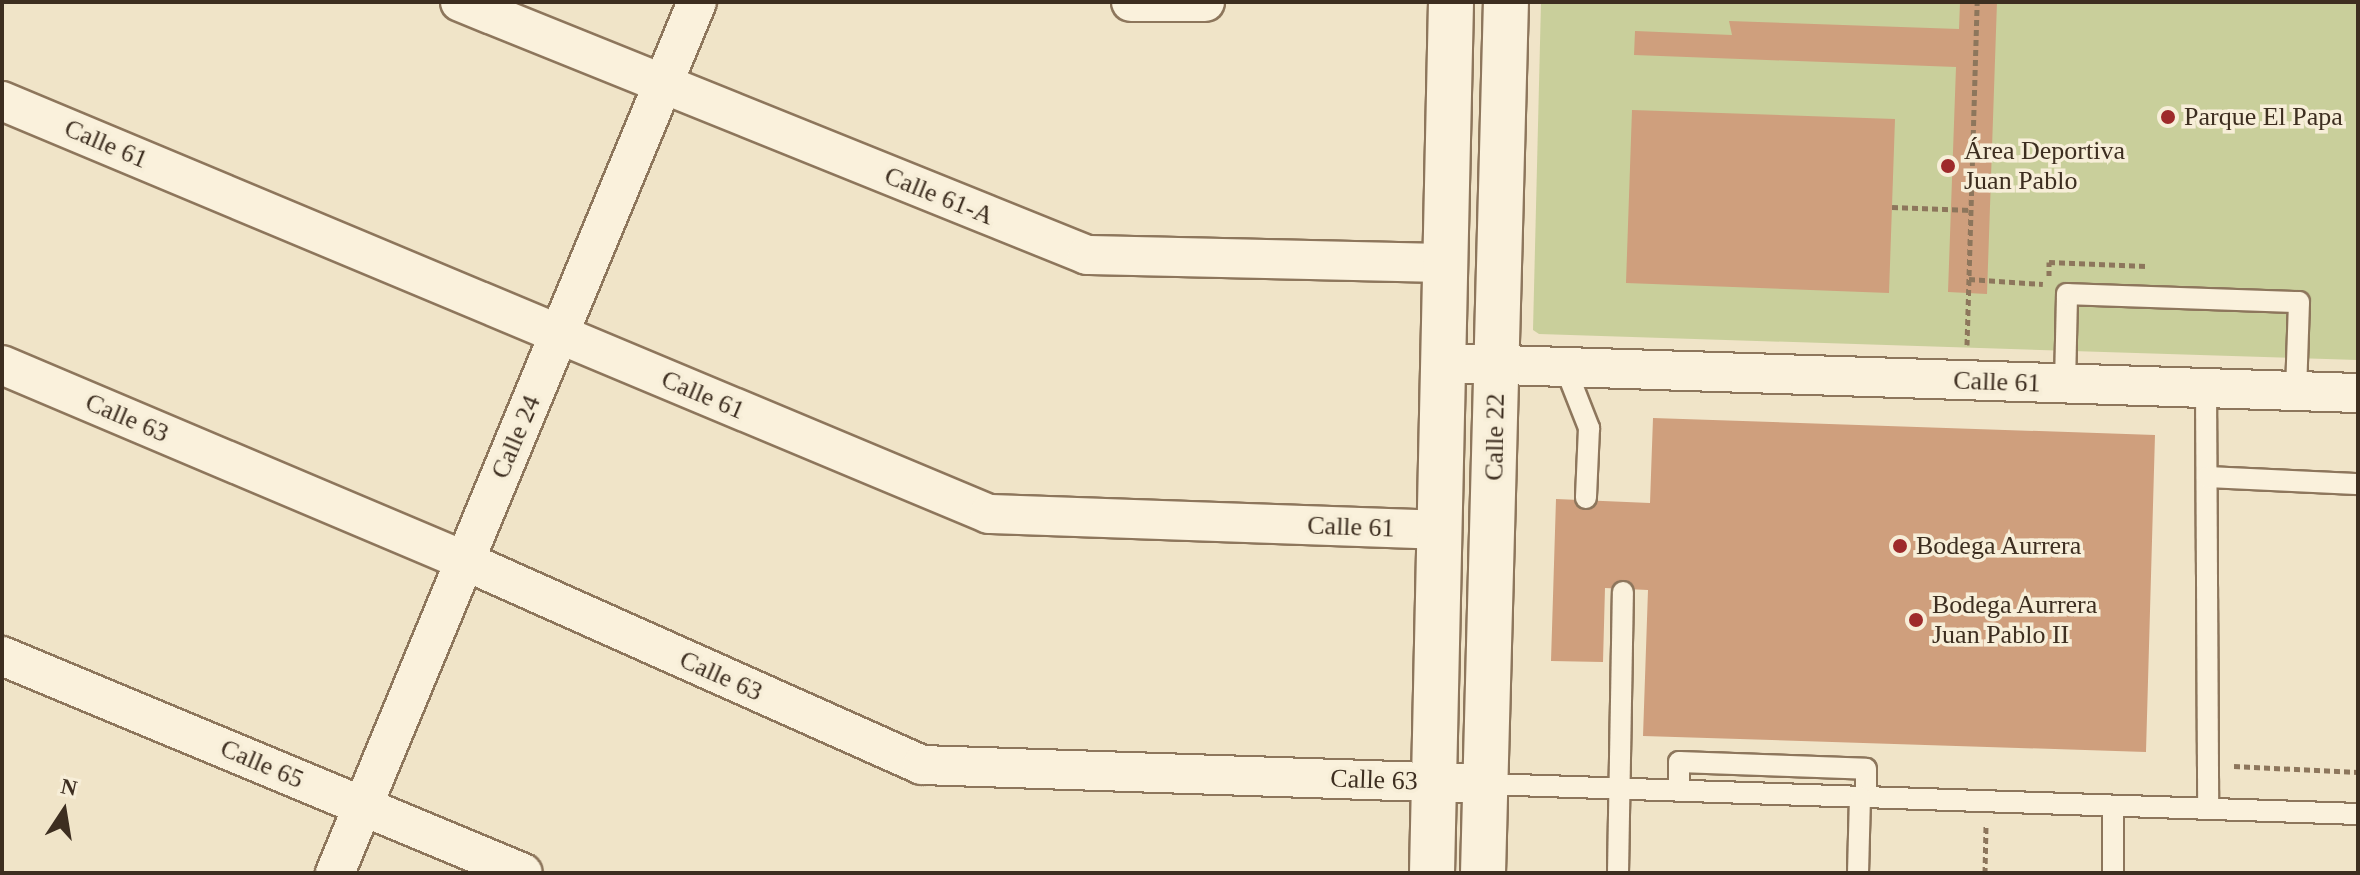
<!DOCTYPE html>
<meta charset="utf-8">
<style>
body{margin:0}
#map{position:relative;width:2360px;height:875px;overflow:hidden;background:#f0e4c8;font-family:Georgia,serif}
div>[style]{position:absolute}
.green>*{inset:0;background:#c9cf9b}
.building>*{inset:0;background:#cf9f7d}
.path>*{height:5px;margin-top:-2.5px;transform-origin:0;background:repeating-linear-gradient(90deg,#8d765c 0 6px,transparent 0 10px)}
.roads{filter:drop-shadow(2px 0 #8d765c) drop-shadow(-2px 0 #8d765c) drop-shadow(0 2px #8d765c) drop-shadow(0 -2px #8d765c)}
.lane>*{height:20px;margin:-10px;padding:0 10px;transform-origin:10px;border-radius:10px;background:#faf1dc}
.street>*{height:38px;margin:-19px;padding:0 19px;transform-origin:19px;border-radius:19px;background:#faf1dc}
.secondary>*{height:44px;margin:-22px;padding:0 22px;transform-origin:22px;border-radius:22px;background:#faf1dc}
.dots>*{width:22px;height:22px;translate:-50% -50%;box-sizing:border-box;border:4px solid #f7eed8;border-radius:50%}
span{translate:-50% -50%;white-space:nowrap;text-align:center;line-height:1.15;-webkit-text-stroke:7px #f7eed8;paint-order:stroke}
.poi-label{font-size:26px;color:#3d2e20}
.left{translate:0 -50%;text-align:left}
.street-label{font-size:26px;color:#3d2e20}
.frame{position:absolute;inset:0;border:4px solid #3d2e20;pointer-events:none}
.north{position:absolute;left:24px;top:771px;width:80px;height:80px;-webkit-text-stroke:6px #f7eed8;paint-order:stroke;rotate:12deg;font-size:22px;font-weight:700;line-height:32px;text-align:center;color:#3d2e20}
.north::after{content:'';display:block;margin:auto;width:28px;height:36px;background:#3d2e20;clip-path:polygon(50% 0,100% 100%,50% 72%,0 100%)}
</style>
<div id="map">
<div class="green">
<i style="clip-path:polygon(1541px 2px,2358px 2px,2358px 360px,1539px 334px,1533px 330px)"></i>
</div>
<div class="building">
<i style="clip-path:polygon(1960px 2px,1997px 2px,1987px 294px,1948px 292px,1956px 67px,1634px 55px,1635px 31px,1732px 35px,1729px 21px,1959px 29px)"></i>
<i style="clip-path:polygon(1632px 110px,1895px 119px,1889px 293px,1626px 283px)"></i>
<i style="clip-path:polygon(1653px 418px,2155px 435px,2146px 752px,1643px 736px,1648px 590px,1605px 588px,1603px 662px,1551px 661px,1556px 499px,1650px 503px)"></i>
</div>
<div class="path">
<i style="left:1892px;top:207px;width:79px;rotate:2.2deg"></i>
<i style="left:2049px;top:276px;width:14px;rotate:-90deg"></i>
<i style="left:2049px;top:262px;width:97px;rotate:2.4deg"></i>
<i style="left:1969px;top:279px;width:74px;rotate:3.9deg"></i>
<i style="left:1967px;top:345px;width:343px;rotate:-88.3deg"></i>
<i style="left:2234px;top:766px;width:124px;rotate:2.8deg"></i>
<i style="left:1985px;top:873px;width:47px;rotate:-88.8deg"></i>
</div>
<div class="roads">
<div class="lane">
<i style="left:1565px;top:367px;width:66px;rotate:68.5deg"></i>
<i style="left:1589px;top:428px;width:70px;rotate:92.5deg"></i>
<i style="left:2065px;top:384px;width:90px;rotate:-88.7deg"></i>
<i style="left:2067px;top:294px;width:232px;rotate:2deg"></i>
<i style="left:2299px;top:302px;width:89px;rotate:91.9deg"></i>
<i style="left:2206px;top:388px;width:421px;rotate:89.7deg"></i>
<i style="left:2207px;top:477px;width:151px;rotate:2.7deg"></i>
<i style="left:1486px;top:784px;width:873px;rotate:1.97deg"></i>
<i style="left:1679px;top:791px;width:29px;rotate:-90deg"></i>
<i style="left:1679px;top:762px;width:187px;rotate:2.1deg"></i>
<i style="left:1866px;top:769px;width:28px;rotate:90deg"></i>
<i style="left:1618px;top:873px;width:281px;rotate:-89deg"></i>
<i style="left:1858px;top:873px;width:76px;rotate:-88.5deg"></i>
<i style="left:2113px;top:873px;width:67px;rotate:-90deg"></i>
</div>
<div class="street">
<i style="left:460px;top:2px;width:676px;rotate:21.97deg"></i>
<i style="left:1087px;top:255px;width:358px;rotate:1.3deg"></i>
<i style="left:1131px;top:2px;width:74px"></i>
<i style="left:2px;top:101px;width:1070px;rotate:22.71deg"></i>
<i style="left:989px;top:514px;width:451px;rotate:2deg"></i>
<i style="left:1443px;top:363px;width:915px;rotate:1.88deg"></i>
<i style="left:2px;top:365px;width:503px;rotate:22.94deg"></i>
<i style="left:465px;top:561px;width:500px;rotate:24.06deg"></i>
<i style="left:922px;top:765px;width:564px;rotate:1.93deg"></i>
<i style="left:2px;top:656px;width:564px;rotate:22.61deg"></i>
<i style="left:335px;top:873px;width:943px;rotate:-67.43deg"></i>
</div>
<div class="secondary">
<i style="left:1432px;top:873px;width:871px;rotate:-88.75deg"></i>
<i style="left:1483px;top:873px;width:871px;rotate:-88.49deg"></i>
</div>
</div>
<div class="dots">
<i style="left:2168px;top:117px;background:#9e2a2b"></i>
<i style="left:1948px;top:166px;background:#9e2a2b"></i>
<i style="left:1900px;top:546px;background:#9e2a2b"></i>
<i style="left:1916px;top:620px;background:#9e2a2b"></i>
</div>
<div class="poi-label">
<span class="left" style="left:2184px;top:117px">Parque El Papa</span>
<span class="left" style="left:1964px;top:166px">Área Deportiva<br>Juan Pablo</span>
<span class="left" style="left:1916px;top:546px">Bodega Aurrera</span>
<span class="left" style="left:1932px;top:620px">Bodega Aurrera<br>Juan Pablo II</span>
</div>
<div class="street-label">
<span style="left:106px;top:144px;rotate:23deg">Calle 61</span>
<span style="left:939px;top:196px;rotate:22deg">Calle 61-A</span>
<span style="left:1997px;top:382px;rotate:2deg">Calle 61</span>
<span style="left:703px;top:395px;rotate:23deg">Calle 61</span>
<span style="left:127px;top:418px;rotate:23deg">Calle 63</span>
<span style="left:516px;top:437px;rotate:-67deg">Calle 24</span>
<span style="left:1495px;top:437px;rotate:-89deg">Calle 22</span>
<span style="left:1351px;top:527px;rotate:2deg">Calle 61</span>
<span style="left:721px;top:676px;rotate:24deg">Calle 63</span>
<span style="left:262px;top:764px;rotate:23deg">Calle 65</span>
<span style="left:1374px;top:780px;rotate:2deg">Calle 63</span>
</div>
<div class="frame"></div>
<div class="north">N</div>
</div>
